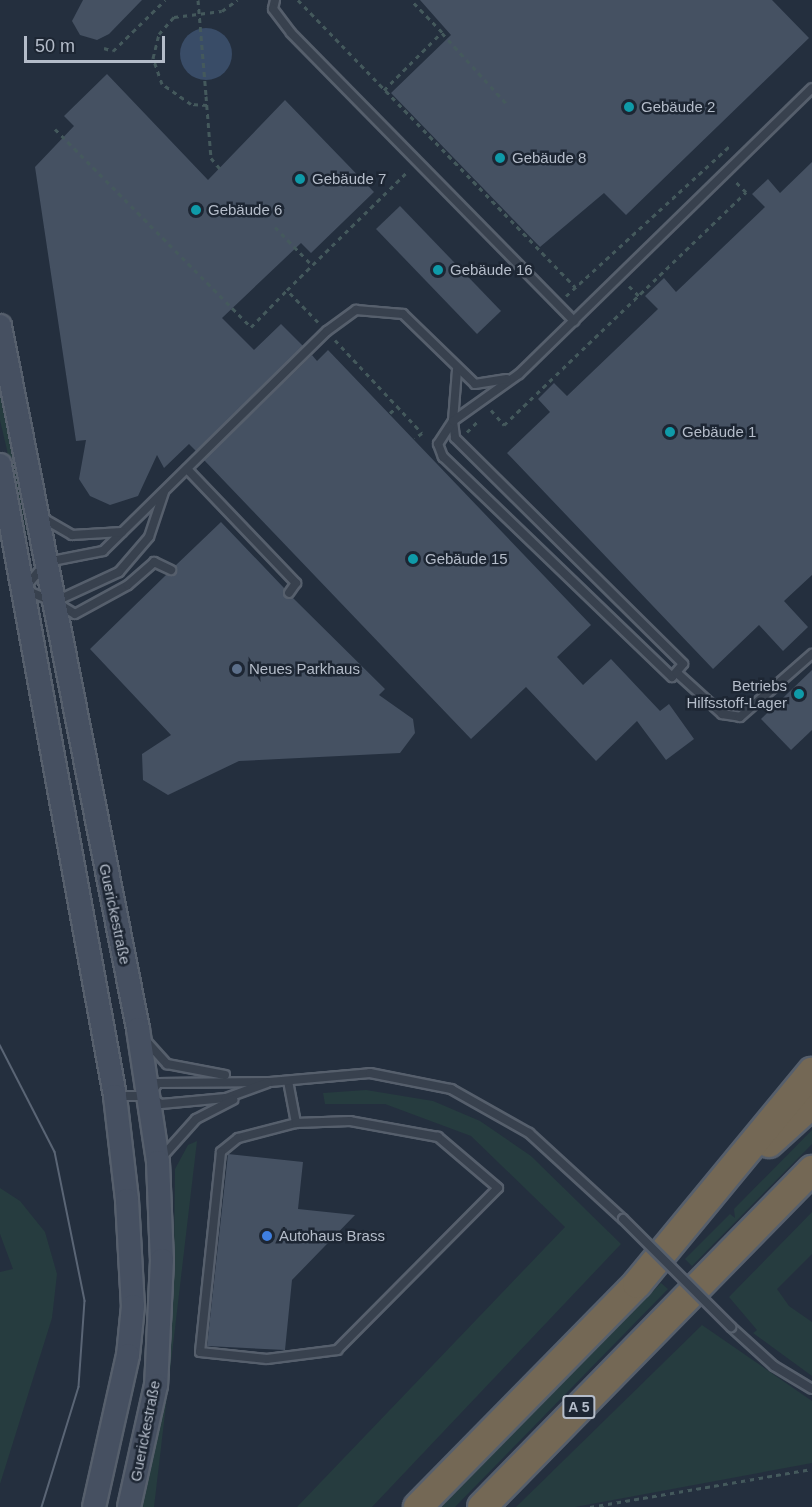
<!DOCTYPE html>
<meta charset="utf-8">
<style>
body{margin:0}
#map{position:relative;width:812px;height:1507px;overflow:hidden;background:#242f3e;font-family:Arial,sans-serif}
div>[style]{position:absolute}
.green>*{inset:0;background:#263c3f}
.water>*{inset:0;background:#394c67}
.round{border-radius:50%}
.building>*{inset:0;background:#455162}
.path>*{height:3px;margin-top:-1.5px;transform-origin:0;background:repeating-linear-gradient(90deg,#44595c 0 4.5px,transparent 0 9px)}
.roads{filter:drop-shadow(2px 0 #565f6c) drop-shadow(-2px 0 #565f6c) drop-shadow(0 2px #565f6c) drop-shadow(0 -2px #565f6c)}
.service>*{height:8px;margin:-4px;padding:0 4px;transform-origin:4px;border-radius:4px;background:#38414e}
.secondary>*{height:22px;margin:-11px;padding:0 11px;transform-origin:11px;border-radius:11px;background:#465061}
.motorway>*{height:28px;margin:-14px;padding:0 14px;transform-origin:14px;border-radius:14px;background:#746855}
.tram>*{height:1.5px;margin:-0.75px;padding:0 0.75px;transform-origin:0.75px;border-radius:0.75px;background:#5a6575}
.path-bridge>*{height:3px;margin-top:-1.5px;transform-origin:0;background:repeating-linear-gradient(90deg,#44595c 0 4.5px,transparent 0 9px)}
.bridges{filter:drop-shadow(2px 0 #565f6c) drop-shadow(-2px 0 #565f6c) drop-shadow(0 2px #565f6c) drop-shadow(0 -2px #565f6c)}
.service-bridge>*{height:8px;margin:-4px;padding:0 4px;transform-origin:4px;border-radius:4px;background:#38414e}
.dots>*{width:16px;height:16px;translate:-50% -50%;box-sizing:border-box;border:3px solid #1d2633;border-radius:50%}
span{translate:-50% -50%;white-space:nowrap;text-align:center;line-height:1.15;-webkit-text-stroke:5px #1d2633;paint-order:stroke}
.shield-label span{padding:2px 4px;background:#1d2633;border:2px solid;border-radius:4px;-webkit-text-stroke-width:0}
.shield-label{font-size:14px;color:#b4bcc9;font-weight:700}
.poi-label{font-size:15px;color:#b4bcc9}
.left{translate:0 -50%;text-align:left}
.right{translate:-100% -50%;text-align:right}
.street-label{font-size:15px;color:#b4bcc9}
.scale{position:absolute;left:24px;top:36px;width:141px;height:27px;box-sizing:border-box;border:3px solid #b4bcc9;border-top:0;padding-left:8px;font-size:18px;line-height:21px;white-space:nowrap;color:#b4bcc9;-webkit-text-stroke:4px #1d2633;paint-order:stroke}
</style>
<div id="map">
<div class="green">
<i style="clip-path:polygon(0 390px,14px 464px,28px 541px,0 420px)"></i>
<i style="clip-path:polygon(366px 1090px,433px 1101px,480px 1121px,531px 1156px,621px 1244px,372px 1507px,297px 1507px,565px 1227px,471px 1136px,385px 1104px,325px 1104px,323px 1093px)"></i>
<i style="clip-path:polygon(812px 1130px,812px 1144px,692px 1266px,685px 1259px,730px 1214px,735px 1218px,734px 1209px)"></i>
<i style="clip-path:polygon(197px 1141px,154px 1507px,140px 1507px,163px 1370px,174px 1256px,175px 1169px,188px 1145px)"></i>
<i style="clip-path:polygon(0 1188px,20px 1201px,45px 1232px,57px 1274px,52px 1318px,0 1484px,0 1272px,13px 1269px,0 1234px)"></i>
<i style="clip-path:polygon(812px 1212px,812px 1254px,777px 1289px,789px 1306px,812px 1322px,812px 1376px,753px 1333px,757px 1330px,729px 1297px)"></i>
<i style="clip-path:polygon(661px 1283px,668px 1289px,455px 1507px,441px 1507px)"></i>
<i style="clip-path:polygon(702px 1325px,812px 1401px,812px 1463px,575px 1507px,516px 1507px)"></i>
</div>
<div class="water">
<i class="round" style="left:180px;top:28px;width:52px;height:52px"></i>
</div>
<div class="building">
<i style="clip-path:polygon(83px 0,142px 0,109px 34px,97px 40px,80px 35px,72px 21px)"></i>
<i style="clip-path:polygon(420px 0,772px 0,809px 38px,626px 215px,604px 193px,540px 247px,391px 93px,451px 35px)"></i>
<i style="clip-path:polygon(107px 74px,208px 180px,285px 100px,374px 192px,311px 253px,301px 243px,222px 318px,254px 350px,281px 324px,303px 346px,196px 451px,189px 444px,164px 468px,157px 455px,138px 496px,110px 505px,90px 496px,79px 479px,86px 440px,76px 441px,35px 167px,74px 126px,64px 116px)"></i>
<i style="clip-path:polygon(812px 162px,812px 575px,784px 601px,808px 627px,783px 651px,759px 625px,713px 669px,507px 453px,550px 412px,538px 399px,554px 383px,567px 396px,658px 309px,645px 296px,664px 278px,676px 292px,765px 207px,752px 194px,768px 179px,780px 193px)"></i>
<i style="clip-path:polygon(400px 206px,501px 311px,477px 334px,376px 229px)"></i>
<i style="clip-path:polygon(328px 350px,591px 625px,557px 657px,583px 685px,611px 659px,660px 711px,669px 704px,694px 739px,666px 760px,637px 721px,596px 761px,526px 687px,471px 739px,204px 460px,312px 355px,317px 361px)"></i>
<i style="clip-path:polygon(221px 522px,284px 588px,285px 598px,293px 598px,385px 689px,379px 695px,413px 719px,415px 733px,400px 753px,239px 761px,168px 795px,143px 780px,142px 754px,171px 735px,90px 649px,166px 575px,175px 575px,175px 566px)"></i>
<i style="clip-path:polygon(812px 670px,812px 730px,791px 750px,761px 719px)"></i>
<i style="clip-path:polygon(228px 1154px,303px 1162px,298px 1209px,355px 1215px,292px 1280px,285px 1350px,207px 1346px)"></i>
</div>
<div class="path">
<i style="left:298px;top:0;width:399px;rotate:46deg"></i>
<i style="left:442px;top:33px;width:95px;rotate:47.6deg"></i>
<i style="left:104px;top:48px;width:9px;rotate:18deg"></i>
<i style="left:113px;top:51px;width:73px;rotate:-44.4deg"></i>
<i style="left:384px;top:90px;width:82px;rotate:-45deg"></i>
<i style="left:442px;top:32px;width:45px;rotate:-134.1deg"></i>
<i style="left:206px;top:96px;width:62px;rotate:85.4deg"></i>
<i style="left:211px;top:158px;width:16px;rotate:50deg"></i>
<i style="left:207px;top:105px;width:16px;rotate:-176deg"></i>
<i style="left:191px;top:104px;width:35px;rotate:-145deg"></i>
<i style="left:162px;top:84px;width:28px;rotate:-109deg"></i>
<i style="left:153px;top:58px;width:25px;rotate:-76deg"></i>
<i style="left:159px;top:34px;width:23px;rotate:-49deg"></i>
<i style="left:174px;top:17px;width:48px;rotate:-7.1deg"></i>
<i style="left:222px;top:11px;width:19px;rotate:-36deg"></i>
<i style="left:55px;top:129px;width:279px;rotate:45.3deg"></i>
<i style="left:251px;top:327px;width:52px;rotate:-45.8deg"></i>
<i style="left:275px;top:227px;width:53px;rotate:45.8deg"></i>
<i style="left:629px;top:286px;width:14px;rotate:45deg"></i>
<i style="left:566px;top:296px;width:224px;rotate:-42.5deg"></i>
<i style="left:318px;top:322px;width:45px;rotate:-134.1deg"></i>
<i style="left:287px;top:290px;width:171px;rotate:-44.5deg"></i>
<i style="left:335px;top:340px;width:127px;rotate:46.9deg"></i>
<i style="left:422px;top:433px;width:9px;rotate:144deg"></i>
<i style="left:491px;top:410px;width:20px;rotate:49deg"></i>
<i style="left:504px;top:425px;width:336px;rotate:-43.9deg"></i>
<i style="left:746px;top:192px;width:16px;rotate:-135deg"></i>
<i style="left:390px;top:413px;width:11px;rotate:-41deg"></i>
<i style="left:467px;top:432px;width:14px;rotate:-45deg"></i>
<i style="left:590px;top:1507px;width:225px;rotate:-9.7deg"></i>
</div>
<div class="roads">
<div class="service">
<i style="left:275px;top:0;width:9px;rotate:103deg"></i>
<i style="left:273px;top:9px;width:30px;rotate:53deg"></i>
<i style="left:291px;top:33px;width:404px;rotate:45.5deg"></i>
<i style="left:457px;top:370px;width:51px;rotate:94.5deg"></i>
<i style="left:453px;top:421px;width:17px;rotate:83deg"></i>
<i style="left:455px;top:438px;width:321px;rotate:44.7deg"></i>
<i style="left:683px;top:664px;width:17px;rotate:130deg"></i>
<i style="left:672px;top:677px;width:318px;rotate:-136.1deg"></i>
<i style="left:443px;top:457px;width:14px;rotate:-111deg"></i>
<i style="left:438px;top:444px;width:27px;rotate:-57deg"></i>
<i style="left:453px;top:421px;width:81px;rotate:-35.5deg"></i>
<i style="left:519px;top:374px;width:409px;rotate:-44.3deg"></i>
<i style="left:187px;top:469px;width:158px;rotate:46.3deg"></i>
<i style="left:296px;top:583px;width:12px;rotate:125deg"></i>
<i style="left:164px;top:492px;width:47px;rotate:108.4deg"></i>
<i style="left:149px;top:537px;width:46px;rotate:130.6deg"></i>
<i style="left:119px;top:572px;width:72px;rotate:155.2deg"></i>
<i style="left:54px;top:602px;width:33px;rotate:-157deg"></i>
<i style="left:24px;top:589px;width:35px;rotate:-50deg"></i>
<i style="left:47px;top:562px;width:57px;rotate:-11.1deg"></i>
<i style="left:103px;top:551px;width:314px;rotate:-44.5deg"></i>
<i style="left:327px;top:331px;width:36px;rotate:-36deg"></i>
<i style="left:356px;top:310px;width:47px;rotate:4.9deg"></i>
<i style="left:403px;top:314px;width:100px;rotate:44.2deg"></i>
<i style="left:475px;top:384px;width:32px;rotate:-9deg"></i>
<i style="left:41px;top:517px;width:36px;rotate:30deg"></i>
<i style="left:72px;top:535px;width:50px;rotate:-3.4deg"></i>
<i style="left:60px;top:605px;width:17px;rotate:31deg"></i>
<i style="left:75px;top:614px;width:60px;rotate:-28.7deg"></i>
<i style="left:128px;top:585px;width:35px;rotate:-41deg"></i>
<i style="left:154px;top:562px;width:19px;rotate:25deg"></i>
<i style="left:677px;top:673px;width:61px;rotate:42.3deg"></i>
<i style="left:722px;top:714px;width:18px;rotate:9deg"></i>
<i style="left:740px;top:717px;width:96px;rotate:-41.2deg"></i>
<i style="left:147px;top:1042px;width:30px;rotate:48deg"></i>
<i style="left:167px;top:1064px;width:59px;rotate:10.7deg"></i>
<i style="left:288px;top:1081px;width:43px;rotate:79.2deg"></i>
<i style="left:296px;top:1123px;width:60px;rotate:165.5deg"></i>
<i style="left:238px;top:1138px;width:22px;rotate:141deg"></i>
<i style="left:221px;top:1152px;width:201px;rotate:96deg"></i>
<i style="left:200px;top:1352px;width:67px;rotate:6deg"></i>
<i style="left:267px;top:1359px;width:71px;rotate:-7.3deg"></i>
<i style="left:337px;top:1350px;width:228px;rotate:-45.2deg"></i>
<i style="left:498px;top:1188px;width:79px;rotate:-139.6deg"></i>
<i style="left:438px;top:1137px;width:89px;rotate:-169.7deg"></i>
<i style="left:350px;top:1121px;width:54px;rotate:177.9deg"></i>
<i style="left:151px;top:1093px;width:12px;rotate:-55deg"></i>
<i style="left:158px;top:1083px;width:112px;rotate:-0.5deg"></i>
<i style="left:270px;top:1082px;width:100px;rotate:-5.1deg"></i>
<i style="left:370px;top:1073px;width:83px;rotate:11.2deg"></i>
<i style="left:451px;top:1089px;width:90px;rotate:29.4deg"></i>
<i style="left:529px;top:1133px;width:127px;rotate:42.5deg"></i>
<i style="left:117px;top:1096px;width:32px"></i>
<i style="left:149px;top:1096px;width:14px;rotate:34deg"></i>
<i style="left:161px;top:1104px;width:65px;rotate:-5.3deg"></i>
<i style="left:226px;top:1098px;width:44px;rotate:-20.1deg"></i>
<i style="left:162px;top:1157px;width:51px;rotate:-48.2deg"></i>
<i style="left:196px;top:1119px;width:42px;rotate:-27.2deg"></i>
<i style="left:731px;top:1327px;width:58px;rotate:42.2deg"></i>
<i style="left:774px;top:1366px;width:44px;rotate:31.2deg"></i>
</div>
<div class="secondary">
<i style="left:0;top:326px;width:716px;rotate:78.89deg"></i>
<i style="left:138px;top:1029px;width:134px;rotate:81.4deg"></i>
<i style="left:158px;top:1162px;width:98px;rotate:87.7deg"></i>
<i style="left:162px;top:1260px;width:125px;rotate:92.7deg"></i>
<i style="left:156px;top:1385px;width:125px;rotate:102.5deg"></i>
<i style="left:0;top:465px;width:641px;rotate:79.67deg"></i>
<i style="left:115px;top:1096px;width:105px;rotate:83.4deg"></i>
<i style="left:127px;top:1200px;width:106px;rotate:86.8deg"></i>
<i style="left:133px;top:1306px;width:49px;rotate:95.8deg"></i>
<i style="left:128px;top:1355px;width:156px;rotate:102.6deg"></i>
</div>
<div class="motorway">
<i style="left:769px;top:1143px;width:58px;rotate:-42.2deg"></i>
<i style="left:418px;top:1507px;width:313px;rotate:-45.5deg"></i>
<i style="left:637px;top:1284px;width:275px;rotate:-50.5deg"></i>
<i style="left:482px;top:1507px;width:472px;rotate:-45.6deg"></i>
</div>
</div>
<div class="tram">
<i style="left:0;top:1045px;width:120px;rotate:62.8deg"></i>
<i style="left:55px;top:1152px;width:152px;rotate:78.6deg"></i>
<i style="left:85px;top:1301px;width:86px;rotate:94deg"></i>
<i style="left:79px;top:1387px;width:126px;rotate:107.1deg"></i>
</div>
<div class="path-bridge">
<i style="left:198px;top:0;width:96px;rotate:85.2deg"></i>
</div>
<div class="bridges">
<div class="service-bridge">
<i style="left:623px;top:1219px;width:153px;rotate:45deg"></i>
</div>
</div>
<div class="dots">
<i style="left:629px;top:107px;background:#0f9aa8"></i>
<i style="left:500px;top:158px;background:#0f9aa8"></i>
<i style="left:300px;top:179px;background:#0f9aa8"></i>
<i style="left:196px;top:210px;background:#0f9aa8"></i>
<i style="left:438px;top:270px;background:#0f9aa8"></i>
<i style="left:670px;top:432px;background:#0f9aa8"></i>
<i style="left:413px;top:559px;background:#0f9aa8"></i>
<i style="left:237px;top:669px;background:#5c6f8a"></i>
<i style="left:799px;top:694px;background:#0f9aa8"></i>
<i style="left:267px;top:1236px;background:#3f7fe0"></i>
</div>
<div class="shield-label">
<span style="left:579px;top:1407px">A 5</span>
</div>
<div class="poi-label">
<span class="left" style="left:641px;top:107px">Gebäude 2</span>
<span class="left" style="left:512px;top:158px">Gebäude 8</span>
<span class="left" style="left:312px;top:179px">Gebäude 7</span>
<span class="left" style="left:208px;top:210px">Gebäude 6</span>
<span class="left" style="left:450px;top:270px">Gebäude 16</span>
<span class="left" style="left:682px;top:432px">Gebäude 1</span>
<span class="left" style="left:425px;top:559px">Gebäude 15</span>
<span class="left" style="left:249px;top:669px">Neues Parkhaus</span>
<span class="right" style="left:787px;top:694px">Betriebs<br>Hilfsstoff-Lager</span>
<span class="left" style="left:279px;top:1236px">Autohaus Brass</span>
</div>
<div class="street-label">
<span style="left:115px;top:914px;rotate:78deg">Guerickestraße</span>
<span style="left:145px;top:1431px;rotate:-79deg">Guerickestraße</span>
</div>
<div class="scale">50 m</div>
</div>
